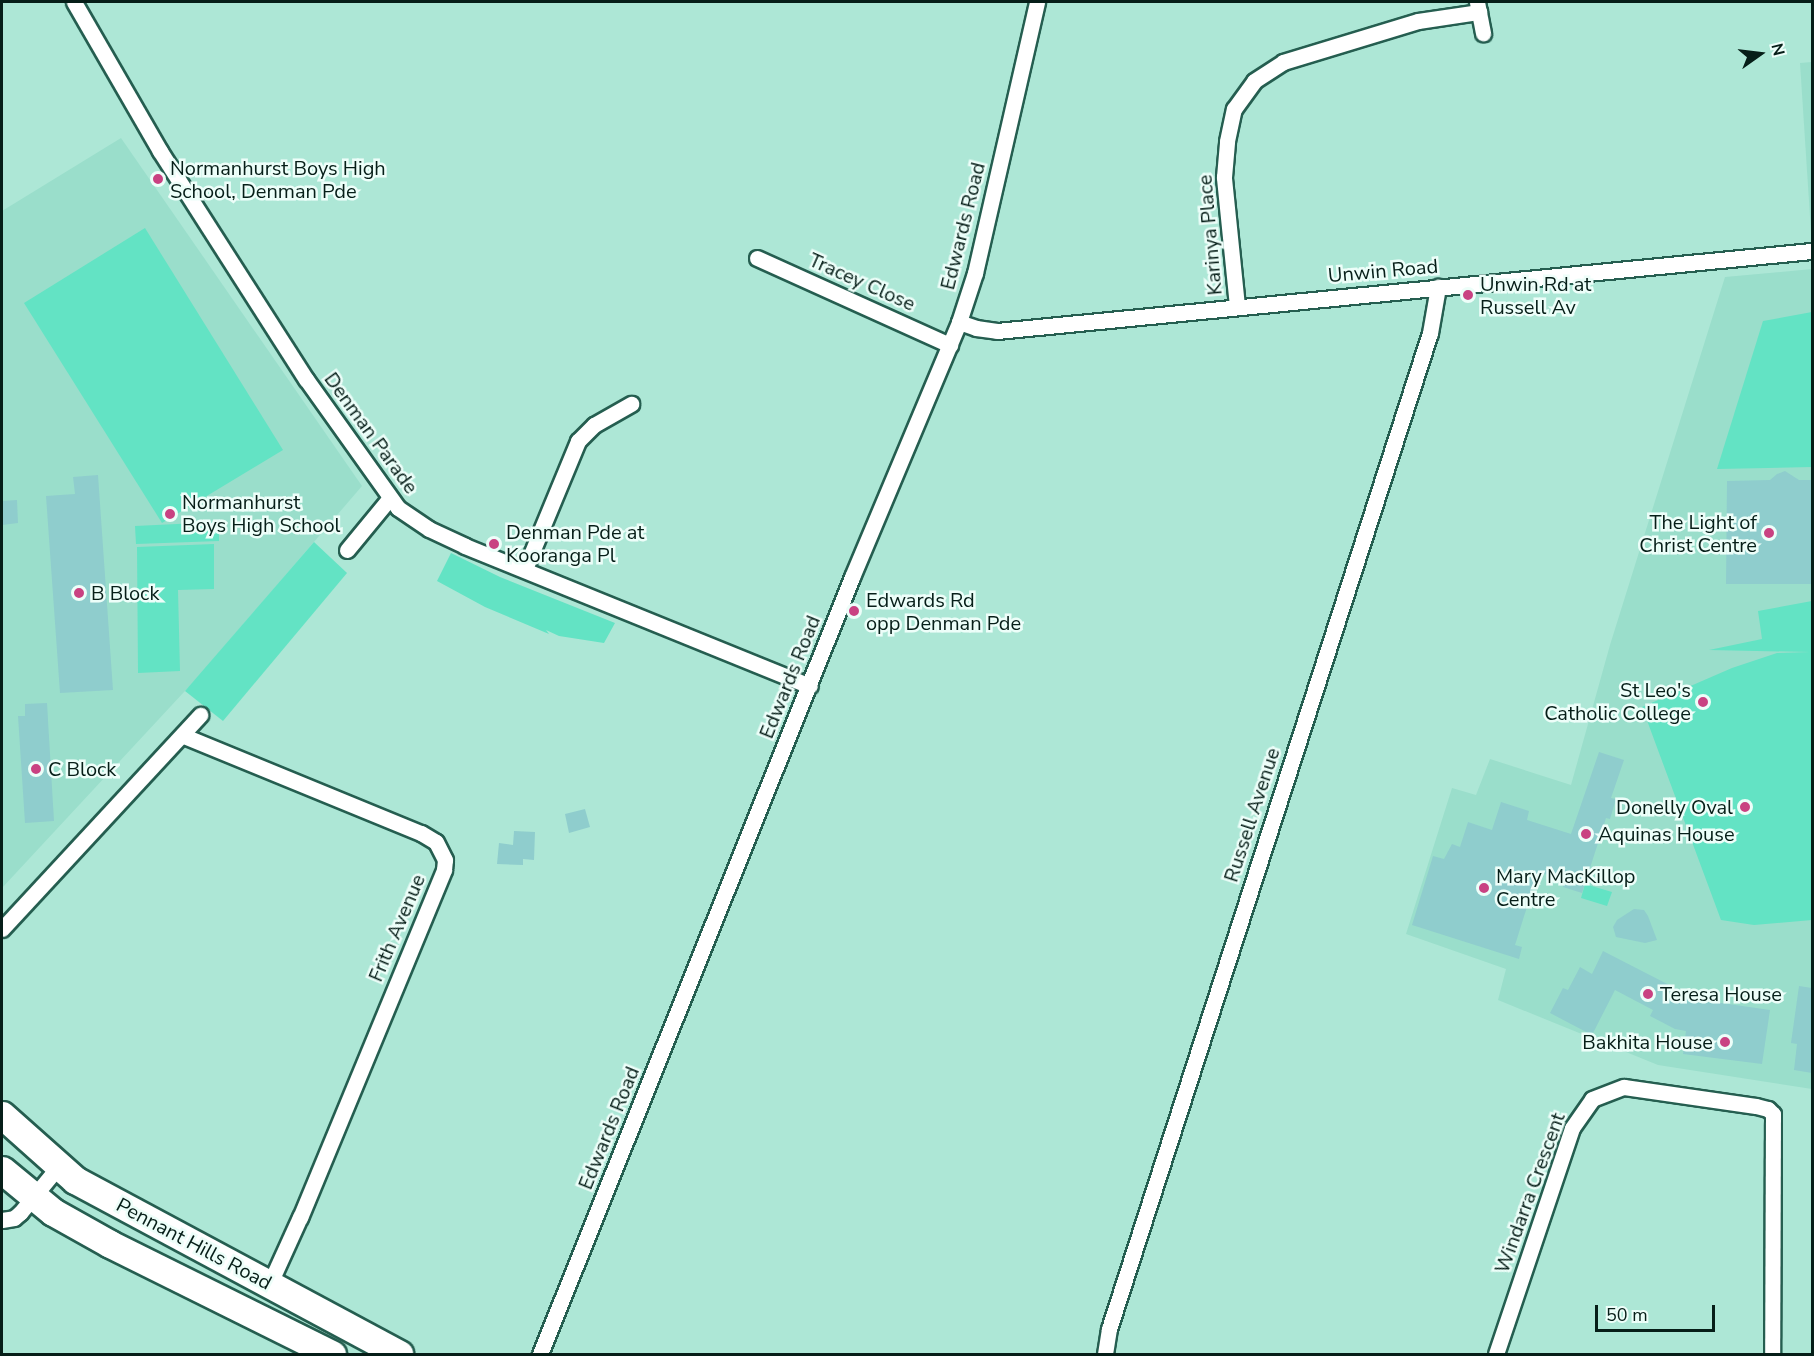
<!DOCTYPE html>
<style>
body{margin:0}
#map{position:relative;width:1814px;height:1356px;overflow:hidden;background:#ade7d6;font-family:"Nunito Sans",sans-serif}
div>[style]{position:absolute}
.built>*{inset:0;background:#9adecb}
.green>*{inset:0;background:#63e3c4}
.building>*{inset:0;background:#8fcdcd}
.roads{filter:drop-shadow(2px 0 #255e50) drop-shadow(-2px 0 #255e50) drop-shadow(0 2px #255e50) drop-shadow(0 -2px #255e50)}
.street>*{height:15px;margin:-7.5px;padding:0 7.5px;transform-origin:7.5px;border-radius:7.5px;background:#fff}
.highway>*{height:27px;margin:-13.5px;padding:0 13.5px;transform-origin:13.5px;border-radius:13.5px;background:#fff}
.dots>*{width:16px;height:16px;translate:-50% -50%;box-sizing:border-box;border:3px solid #edfef9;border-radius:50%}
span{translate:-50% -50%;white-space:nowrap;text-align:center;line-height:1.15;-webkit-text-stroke:5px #edfef9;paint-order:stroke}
.poi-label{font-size:20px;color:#061e18}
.left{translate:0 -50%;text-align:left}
.right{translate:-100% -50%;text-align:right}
.street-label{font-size:20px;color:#061e18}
.frame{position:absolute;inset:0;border:3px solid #061e18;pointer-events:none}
.north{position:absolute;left:1730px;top:24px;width:60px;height:60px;-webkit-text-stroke:4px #edfef9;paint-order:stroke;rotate:76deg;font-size:16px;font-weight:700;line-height:24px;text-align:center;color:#061e18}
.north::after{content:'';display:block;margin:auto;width:21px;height:27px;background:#061e18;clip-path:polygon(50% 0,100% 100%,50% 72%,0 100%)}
.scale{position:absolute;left:1595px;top:1305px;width:120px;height:27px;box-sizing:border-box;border:3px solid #061e18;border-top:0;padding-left:8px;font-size:18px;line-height:21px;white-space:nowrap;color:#061e18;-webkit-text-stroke:4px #edfef9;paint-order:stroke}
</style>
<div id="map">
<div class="built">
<i style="clip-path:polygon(1812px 62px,1812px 232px,1811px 232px,1800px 63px)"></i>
<i style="clip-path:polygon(121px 138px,362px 486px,197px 678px,2px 888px,2px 211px)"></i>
<i style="clip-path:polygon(1812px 269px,1812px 1089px,1658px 1065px,1498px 1000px,1506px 969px,1406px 934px,1452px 788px,1476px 795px,1490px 759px,1571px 785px,1610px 645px,1725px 277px)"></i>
</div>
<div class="green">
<i style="clip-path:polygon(145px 228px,283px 450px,162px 523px,24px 303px)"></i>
<i style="clip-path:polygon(1812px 312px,1812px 467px,1717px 469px,1763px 321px)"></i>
<i style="clip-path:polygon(219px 522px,219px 541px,136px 544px,135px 526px)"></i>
<i style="clip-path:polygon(314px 542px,347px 573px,223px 721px,185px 691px)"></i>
<i style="clip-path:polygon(214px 544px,214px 589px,178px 590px,180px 671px,138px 673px,137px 547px)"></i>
<i style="clip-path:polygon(451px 553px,500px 577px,615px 623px,604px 643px,559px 636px,546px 630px,549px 634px,485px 607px,437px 581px)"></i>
<i style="clip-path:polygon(1812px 601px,1812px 920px,1754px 925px,1721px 920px,1642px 707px,1732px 668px,1777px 653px,1810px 652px,1709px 650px,1762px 639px,1758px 611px)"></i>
<i style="clip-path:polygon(1585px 884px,1612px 892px,1607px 906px,1581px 898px)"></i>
</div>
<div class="building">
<i style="clip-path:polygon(1785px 471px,1799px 480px,1812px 480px,1812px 584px,1726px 584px,1727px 481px,1770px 480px,1777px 474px)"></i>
<i style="clip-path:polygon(98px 475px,113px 690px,60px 693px,46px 496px,75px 494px,73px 477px)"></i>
<i style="clip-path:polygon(17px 500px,18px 523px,2px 525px,2px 501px)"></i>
<i style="clip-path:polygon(47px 703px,54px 821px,25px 823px,18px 716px,25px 716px,25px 704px)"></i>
<i style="clip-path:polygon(1599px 752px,1624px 760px,1611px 798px,1616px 799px,1610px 819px,1606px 818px,1582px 893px,1563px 887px,1565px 880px,1538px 872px,1515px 945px,1522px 947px,1519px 959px,1412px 925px,1433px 856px,1444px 859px,1452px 844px,1460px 847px,1468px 822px,1492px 830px,1501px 802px,1529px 811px,1527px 820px,1571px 834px)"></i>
<i style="clip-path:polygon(585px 809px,590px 827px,569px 833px,565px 814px)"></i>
<i style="clip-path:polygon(514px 831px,535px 832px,534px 860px,523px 859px,523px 865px,497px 864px,499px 843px,513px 845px)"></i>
<i style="clip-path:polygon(1634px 909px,1644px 910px,1648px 916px,1657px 940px,1645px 943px,1616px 937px,1613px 927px,1617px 920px)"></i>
<i style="clip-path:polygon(1603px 951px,1677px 989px,1673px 996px,1770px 1010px,1762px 1064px,1683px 1054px,1686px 1031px,1675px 1029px,1650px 1016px,1653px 1010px,1615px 990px,1592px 1035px,1550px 1013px,1563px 988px,1568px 990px,1580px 967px,1592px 974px)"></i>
<i style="clip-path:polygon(1799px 986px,1812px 988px,1812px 1073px,1794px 1070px,1797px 1044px,1791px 1043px)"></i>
</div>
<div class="roads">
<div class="street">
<i style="left:74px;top:2px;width:172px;rotate:60deg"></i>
<i style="left:160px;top:151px;width:271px;rotate:57.4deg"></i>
<i style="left:306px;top:379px;width:158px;rotate:54.5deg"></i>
<i style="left:398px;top:508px;width:37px;rotate:34deg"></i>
<i style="left:429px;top:529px;width:40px;rotate:25deg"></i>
<i style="left:465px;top:546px;width:372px;rotate:22.1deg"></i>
<i style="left:1477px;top:2px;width:32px;rotate:79deg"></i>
<i style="left:757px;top:258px;width:212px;rotate:24.3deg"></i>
<i style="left:1237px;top:306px;width:130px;rotate:-95.8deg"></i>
<i style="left:1224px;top:177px;width:36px;rotate:-85deg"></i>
<i style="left:1227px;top:141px;width:33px;rotate:-78deg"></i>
<i style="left:1234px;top:109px;width:34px;rotate:-54deg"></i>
<i style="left:1254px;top:81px;width:35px;rotate:-33deg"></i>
<i style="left:1283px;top:62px;width:141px;rotate:-16.9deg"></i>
<i style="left:1418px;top:21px;width:62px;rotate:-8.4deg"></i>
<i style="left:959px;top:322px;width:18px;rotate:19deg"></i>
<i style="left:976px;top:328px;width:21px;rotate:8deg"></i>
<i style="left:997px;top:331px;width:819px;rotate:-5.61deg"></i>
<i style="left:347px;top:550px;width:66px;rotate:-50.5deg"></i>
<i style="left:525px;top:569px;width:139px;rotate:-67.5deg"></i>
<i style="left:578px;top:441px;width:23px;rotate:-45deg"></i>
<i style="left:594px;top:425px;width:43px;rotate:-29.6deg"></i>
<i style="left:184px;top:736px;width:256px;rotate:22.3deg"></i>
<i style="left:421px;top:833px;width:17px;rotate:31deg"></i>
<i style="left:436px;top:842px;width:20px;rotate:63deg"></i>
<i style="left:445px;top:860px;width:10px;rotate:96deg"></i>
<i style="left:444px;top:870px;width:376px;rotate:112.5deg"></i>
<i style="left:300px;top:1217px;width:72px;rotate:114.4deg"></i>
<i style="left:2px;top:929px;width:292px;rotate:-47.2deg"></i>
<i style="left:2px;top:1220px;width:12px;rotate:-9deg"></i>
<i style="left:14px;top:1218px;width:8px;rotate:-40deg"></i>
<i style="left:20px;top:1213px;width:60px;rotate:-50.4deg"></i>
<i style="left:540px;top:1354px;width:837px;rotate:-68.12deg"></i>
<i style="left:852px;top:577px;width:277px;rotate:-67.2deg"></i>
<i style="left:959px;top:322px;width:52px;rotate:-71.9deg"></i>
<i style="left:975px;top:273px;width:278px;rotate:-77.1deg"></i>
<i style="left:1105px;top:1354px;width:25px;rotate:-81deg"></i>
<i style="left:1109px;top:1329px;width:1046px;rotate:-72.14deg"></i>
<i style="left:1430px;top:333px;width:47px;rotate:-80.1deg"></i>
<i style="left:1496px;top:1354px;width:238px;rotate:-71.4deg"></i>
<i style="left:1572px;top:1128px;width:35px;rotate:-55deg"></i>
<i style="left:1592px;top:1099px;width:34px;rotate:-21deg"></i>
<i style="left:1624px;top:1087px;width:133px;rotate:8.2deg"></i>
<i style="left:1756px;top:1106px;width:12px;rotate:14deg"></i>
<i style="left:1768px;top:1109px;width:7px;rotate:45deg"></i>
<i style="left:1773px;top:1114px;width:240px;rotate:90.2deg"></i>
</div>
<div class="highway">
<i style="left:2px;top:1115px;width:98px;rotate:41.7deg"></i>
<i style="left:75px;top:1180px;width:368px;rotate:28.2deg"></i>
<i style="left:2px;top:1170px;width:66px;rotate:39.5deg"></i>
<i style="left:53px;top:1212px;width:65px;rotate:29.3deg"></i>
<i style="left:110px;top:1244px;width:248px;rotate:26.4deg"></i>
</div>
</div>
<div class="dots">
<i style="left:158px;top:179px;background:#c94282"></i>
<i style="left:1468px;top:295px;background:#c94282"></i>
<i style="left:170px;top:514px;background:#c94282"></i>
<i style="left:1769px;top:533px;background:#c94282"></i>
<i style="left:494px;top:544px;background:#c94282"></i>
<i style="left:79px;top:593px;background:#c94282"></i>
<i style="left:854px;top:611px;background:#c94282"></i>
<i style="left:1703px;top:702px;background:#c94282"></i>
<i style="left:36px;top:769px;background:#c94282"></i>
<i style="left:1745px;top:807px;background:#c94282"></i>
<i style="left:1586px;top:834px;background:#c94282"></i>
<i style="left:1484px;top:888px;background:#c94282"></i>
<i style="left:1648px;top:994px;background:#c94282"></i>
<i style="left:1725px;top:1042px;background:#c94282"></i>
</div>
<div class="poi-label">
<span class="left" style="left:170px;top:180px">Normanhurst Boys High<br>School, Denman Pde</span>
<span class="left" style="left:1480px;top:296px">Unwin Rd at<br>Russell Av</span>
<span class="left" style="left:182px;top:514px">Normanhurst<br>Boys High School</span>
<span class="right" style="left:1757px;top:534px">The Light of<br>Christ Centre</span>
<span class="left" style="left:506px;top:544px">Denman Pde at<br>Kooranga Pl</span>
<span class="left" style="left:91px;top:593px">B Block</span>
<span class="left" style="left:866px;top:612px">Edwards Rd<br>opp Denman Pde</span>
<span class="right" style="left:1691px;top:702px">St Leo's<br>Catholic College</span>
<span class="left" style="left:48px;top:769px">C Block</span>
<span class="right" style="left:1733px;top:807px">Donelly Oval</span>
<span class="left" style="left:1598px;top:834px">Aquinas House</span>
<span class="left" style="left:1496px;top:888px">Mary MacKillop<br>Centre</span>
<span class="left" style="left:1660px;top:994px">Teresa House</span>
<span class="right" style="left:1713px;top:1042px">Bakhita House</span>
</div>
<div class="street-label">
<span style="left:963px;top:226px;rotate:-76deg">Edwards Road</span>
<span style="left:1210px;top:235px;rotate:-95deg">Karinya Place</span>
<span style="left:1383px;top:271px;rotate:-5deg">Unwin Road</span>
<span style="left:862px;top:282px;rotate:24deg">Tracey Close</span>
<span style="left:371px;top:433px;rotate:54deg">Denman Parade</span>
<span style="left:790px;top:677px;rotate:-68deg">Edwards Road</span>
<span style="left:1252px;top:815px;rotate:-72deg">Russell Avenue</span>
<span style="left:397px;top:928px;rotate:-67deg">Frith Avenue</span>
<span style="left:609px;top:1128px;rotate:-68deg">Edwards Road</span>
<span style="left:1530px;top:1193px;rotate:-70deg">Windarra Crescent</span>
<span style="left:194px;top:1244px;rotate:28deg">Pennant Hills Road</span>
</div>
<div class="frame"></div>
<div class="north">N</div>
<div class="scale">50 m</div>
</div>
